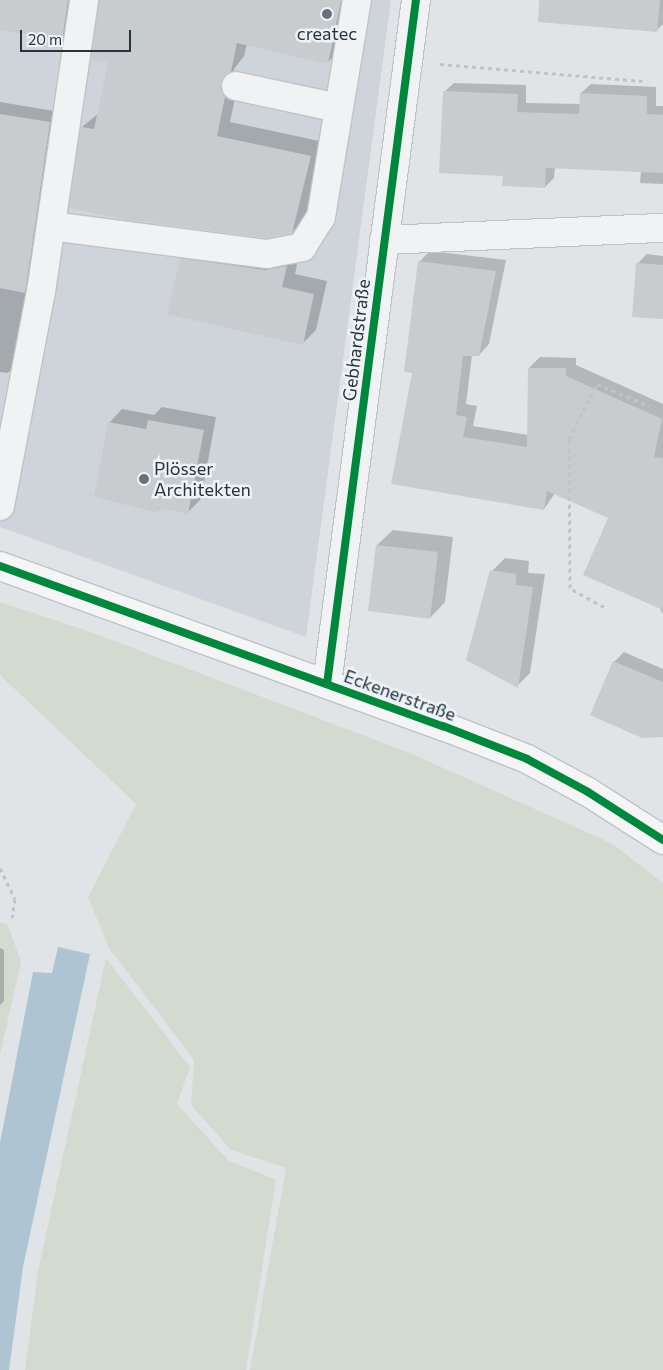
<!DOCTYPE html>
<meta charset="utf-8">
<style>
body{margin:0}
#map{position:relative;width:663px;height:1370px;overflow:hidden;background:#e1e4e7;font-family:Commissioner,sans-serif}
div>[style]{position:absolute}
.built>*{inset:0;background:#ced4da}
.green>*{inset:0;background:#d3dbd1}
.water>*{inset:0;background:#aec4d3}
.shadow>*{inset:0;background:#0003}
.building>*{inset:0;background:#c9cccf}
.path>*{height:3px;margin-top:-1.5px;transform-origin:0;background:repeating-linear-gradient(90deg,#c0c4c6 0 4px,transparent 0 8px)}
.roads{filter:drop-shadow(1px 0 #bfc2c5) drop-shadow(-1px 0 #bfc2c5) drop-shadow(0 1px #bfc2c5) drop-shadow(0 -1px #bfc2c5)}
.minor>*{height:28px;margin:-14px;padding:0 14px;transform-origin:14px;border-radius:14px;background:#f0f2f3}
.major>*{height:28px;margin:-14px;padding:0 14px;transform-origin:14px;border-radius:14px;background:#f5f5f6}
.cycleway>*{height:8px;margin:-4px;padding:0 4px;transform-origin:4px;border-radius:4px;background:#00873e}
.dots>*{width:14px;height:14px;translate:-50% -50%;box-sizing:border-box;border:2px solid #eef3f6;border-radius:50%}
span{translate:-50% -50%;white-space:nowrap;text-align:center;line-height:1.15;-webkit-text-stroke:5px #eef3f6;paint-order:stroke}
.poi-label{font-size:18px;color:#273440}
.left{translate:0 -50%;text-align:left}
.street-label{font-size:18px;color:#273440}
.scale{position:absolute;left:20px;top:30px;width:111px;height:22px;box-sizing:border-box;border:2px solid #273440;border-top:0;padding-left:6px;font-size:15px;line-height:18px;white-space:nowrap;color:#273440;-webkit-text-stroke:4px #eef3f6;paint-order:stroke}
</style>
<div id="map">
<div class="built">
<i style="clip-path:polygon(0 0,391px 0,306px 637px,0 527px)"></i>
</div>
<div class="green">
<i style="clip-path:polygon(0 602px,91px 632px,410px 753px,613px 844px,663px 883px,663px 1370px,250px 1370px,286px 1168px,231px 1150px,191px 1105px,194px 1060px,109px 948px,88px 897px,136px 804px,0 675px)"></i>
<i style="clip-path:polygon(0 922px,8px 925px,21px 962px,0 1055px)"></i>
<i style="clip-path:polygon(106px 958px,190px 1067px,177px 1104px,228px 1160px,276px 1180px,246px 1370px,25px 1370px,38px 1271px)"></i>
</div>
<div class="water">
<i style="clip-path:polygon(58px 947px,90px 954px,23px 1267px,9px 1370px,0 1370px,0 1143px,33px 972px,52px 973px)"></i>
</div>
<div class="shadow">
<i style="clip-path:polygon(0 0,79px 0,75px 24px,59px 39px,0 29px)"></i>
<i style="clip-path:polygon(122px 0,352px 0,341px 49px,328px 62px,247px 44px,244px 56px,234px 69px,238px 83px,230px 122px,324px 142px,306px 218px,292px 232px,82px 127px,98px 114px)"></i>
<i style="clip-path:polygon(550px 0,663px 0,663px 24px,657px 30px)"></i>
<i style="clip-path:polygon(454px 83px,526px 85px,526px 103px,581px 104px,581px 93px,591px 84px,656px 87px,656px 106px,663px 106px,663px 184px,640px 183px,641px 171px,555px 167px,554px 178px,545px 187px,444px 92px)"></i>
<i style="clip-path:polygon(0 102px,60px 112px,18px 363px,8px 373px,0 372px)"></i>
<i style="clip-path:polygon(194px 246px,299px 254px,295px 274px,327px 281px,316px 330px,303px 343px,181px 259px)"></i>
<i style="clip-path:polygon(430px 251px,506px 260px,489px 344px,479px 355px,472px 355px,466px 404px,477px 406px,473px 426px,528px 435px,529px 368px,540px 357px,576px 358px,576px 365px,663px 404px,663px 614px,609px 517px,555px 493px,544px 509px,392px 483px,414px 372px,419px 262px)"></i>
<i style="clip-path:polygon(647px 254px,663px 256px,663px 318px,637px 264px)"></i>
<i style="clip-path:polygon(162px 407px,216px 417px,201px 499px,188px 512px,161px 507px,157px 511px,109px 423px,122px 409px,154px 415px)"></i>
<i style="clip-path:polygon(393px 530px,453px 537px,445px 602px,430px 618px,377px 545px)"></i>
<i style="clip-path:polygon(505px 558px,529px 561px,528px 573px,545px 574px,530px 673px,517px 686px,492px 571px)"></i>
<i style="clip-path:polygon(624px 652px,663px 669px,663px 692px,614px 662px)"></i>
<i style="clip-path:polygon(0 948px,4px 950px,4px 1001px,0 1005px)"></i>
</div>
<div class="building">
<i style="clip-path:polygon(0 0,68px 0,62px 41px,0 30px)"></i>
<i style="clip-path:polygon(99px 0,341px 0,328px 64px,237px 43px,231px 71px,221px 83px,225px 97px,217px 136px,311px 156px,292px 233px,266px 238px,122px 219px,69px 208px,81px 127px,94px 129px,108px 63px,91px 60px)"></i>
<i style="clip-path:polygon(539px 0,660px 0,657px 32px,538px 22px)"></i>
<i style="clip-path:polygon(443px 91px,518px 94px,517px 112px,579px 114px,580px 93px,647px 96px,647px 114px,663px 115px,663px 173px,546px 168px,545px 188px,502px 186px,503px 176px,439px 173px)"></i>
<i style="clip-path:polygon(0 114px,50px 122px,25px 293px,0 288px)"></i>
<i style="clip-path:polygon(180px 258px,265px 270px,287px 266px,282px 287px,314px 294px,303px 345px,167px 314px)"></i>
<i style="clip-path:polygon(418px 261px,496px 271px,479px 356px,463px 356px,456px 415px,467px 417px,463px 437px,527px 447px,528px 368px,566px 368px,566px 376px,662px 419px,654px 457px,663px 458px,663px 610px,583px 575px,608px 518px,547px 491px,544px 510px,391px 484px,412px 373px,404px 372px)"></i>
<i style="clip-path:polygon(636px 263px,663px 265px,663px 319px,632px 317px)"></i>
<i style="clip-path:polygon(148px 420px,204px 430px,188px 514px,159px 508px,158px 513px,94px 497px,108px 422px,146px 429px)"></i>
<i style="clip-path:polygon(376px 545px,438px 552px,430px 619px,368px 611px)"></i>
<i style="clip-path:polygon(490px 570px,516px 574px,516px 585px,533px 587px,518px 688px,466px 660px)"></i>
<i style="clip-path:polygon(613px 661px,663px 682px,663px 737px,642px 738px,590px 715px)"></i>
</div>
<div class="path">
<i style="left:440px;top:64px;width:203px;rotate:4.8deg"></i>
<i style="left:604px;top:607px;width:39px;rotate:-151deg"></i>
<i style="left:570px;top:588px;width:149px;rotate:-90.4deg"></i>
<i style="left:569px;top:439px;width:62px;rotate:-63deg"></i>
<i style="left:597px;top:384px;width:57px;rotate:22.5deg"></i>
<i style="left:0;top:868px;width:34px;rotate:64deg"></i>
<i style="left:15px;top:899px;width:19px;rotate:99deg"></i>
</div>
<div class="roads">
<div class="minor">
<i style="left:236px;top:86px;width:105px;rotate:12.1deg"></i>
<i style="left:51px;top:226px;width:218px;rotate:7.4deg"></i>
<i style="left:267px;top:254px;width:36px;rotate:-11deg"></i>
<i style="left:302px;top:247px;width:36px;rotate:-58deg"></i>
<i style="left:321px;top:217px;width:220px;rotate:-80.6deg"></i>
<i style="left:384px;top:240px;width:279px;rotate:-2.5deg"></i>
<i style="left:0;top:506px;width:218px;rotate:-79.2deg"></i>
<i style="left:41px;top:292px;width:295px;rotate:-81.6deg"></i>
<i style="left:327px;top:684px;width:690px;rotate:-82.59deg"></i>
</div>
<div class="major">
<i style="left:0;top:566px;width:471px;rotate:19.9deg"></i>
<i style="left:443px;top:726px;width:90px;rotate:21.4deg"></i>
<i style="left:527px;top:759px;width:69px;rotate:28.4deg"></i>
<i style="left:588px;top:792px;width:89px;rotate:32.6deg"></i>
</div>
</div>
<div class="cycleway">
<i style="left:0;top:566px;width:471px;rotate:19.9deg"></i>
<i style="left:443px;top:726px;width:90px;rotate:21.4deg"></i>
<i style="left:527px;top:759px;width:69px;rotate:28.4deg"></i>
<i style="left:588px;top:792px;width:89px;rotate:32.6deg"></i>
<i style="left:327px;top:684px;width:690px;rotate:-82.59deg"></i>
</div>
<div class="dots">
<i style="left:327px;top:14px;background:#68727a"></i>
<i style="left:144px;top:479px;background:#68727a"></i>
</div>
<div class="poi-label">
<span style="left:327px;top:33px">createc</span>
<span class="left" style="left:154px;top:479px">Plösser<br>Architekten</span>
</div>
<div class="street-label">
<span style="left:356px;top:340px;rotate:-83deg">Gebhardstraße</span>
<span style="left:400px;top:695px;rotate:20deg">Eckenerstraße</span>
</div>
<div class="scale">20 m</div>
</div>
